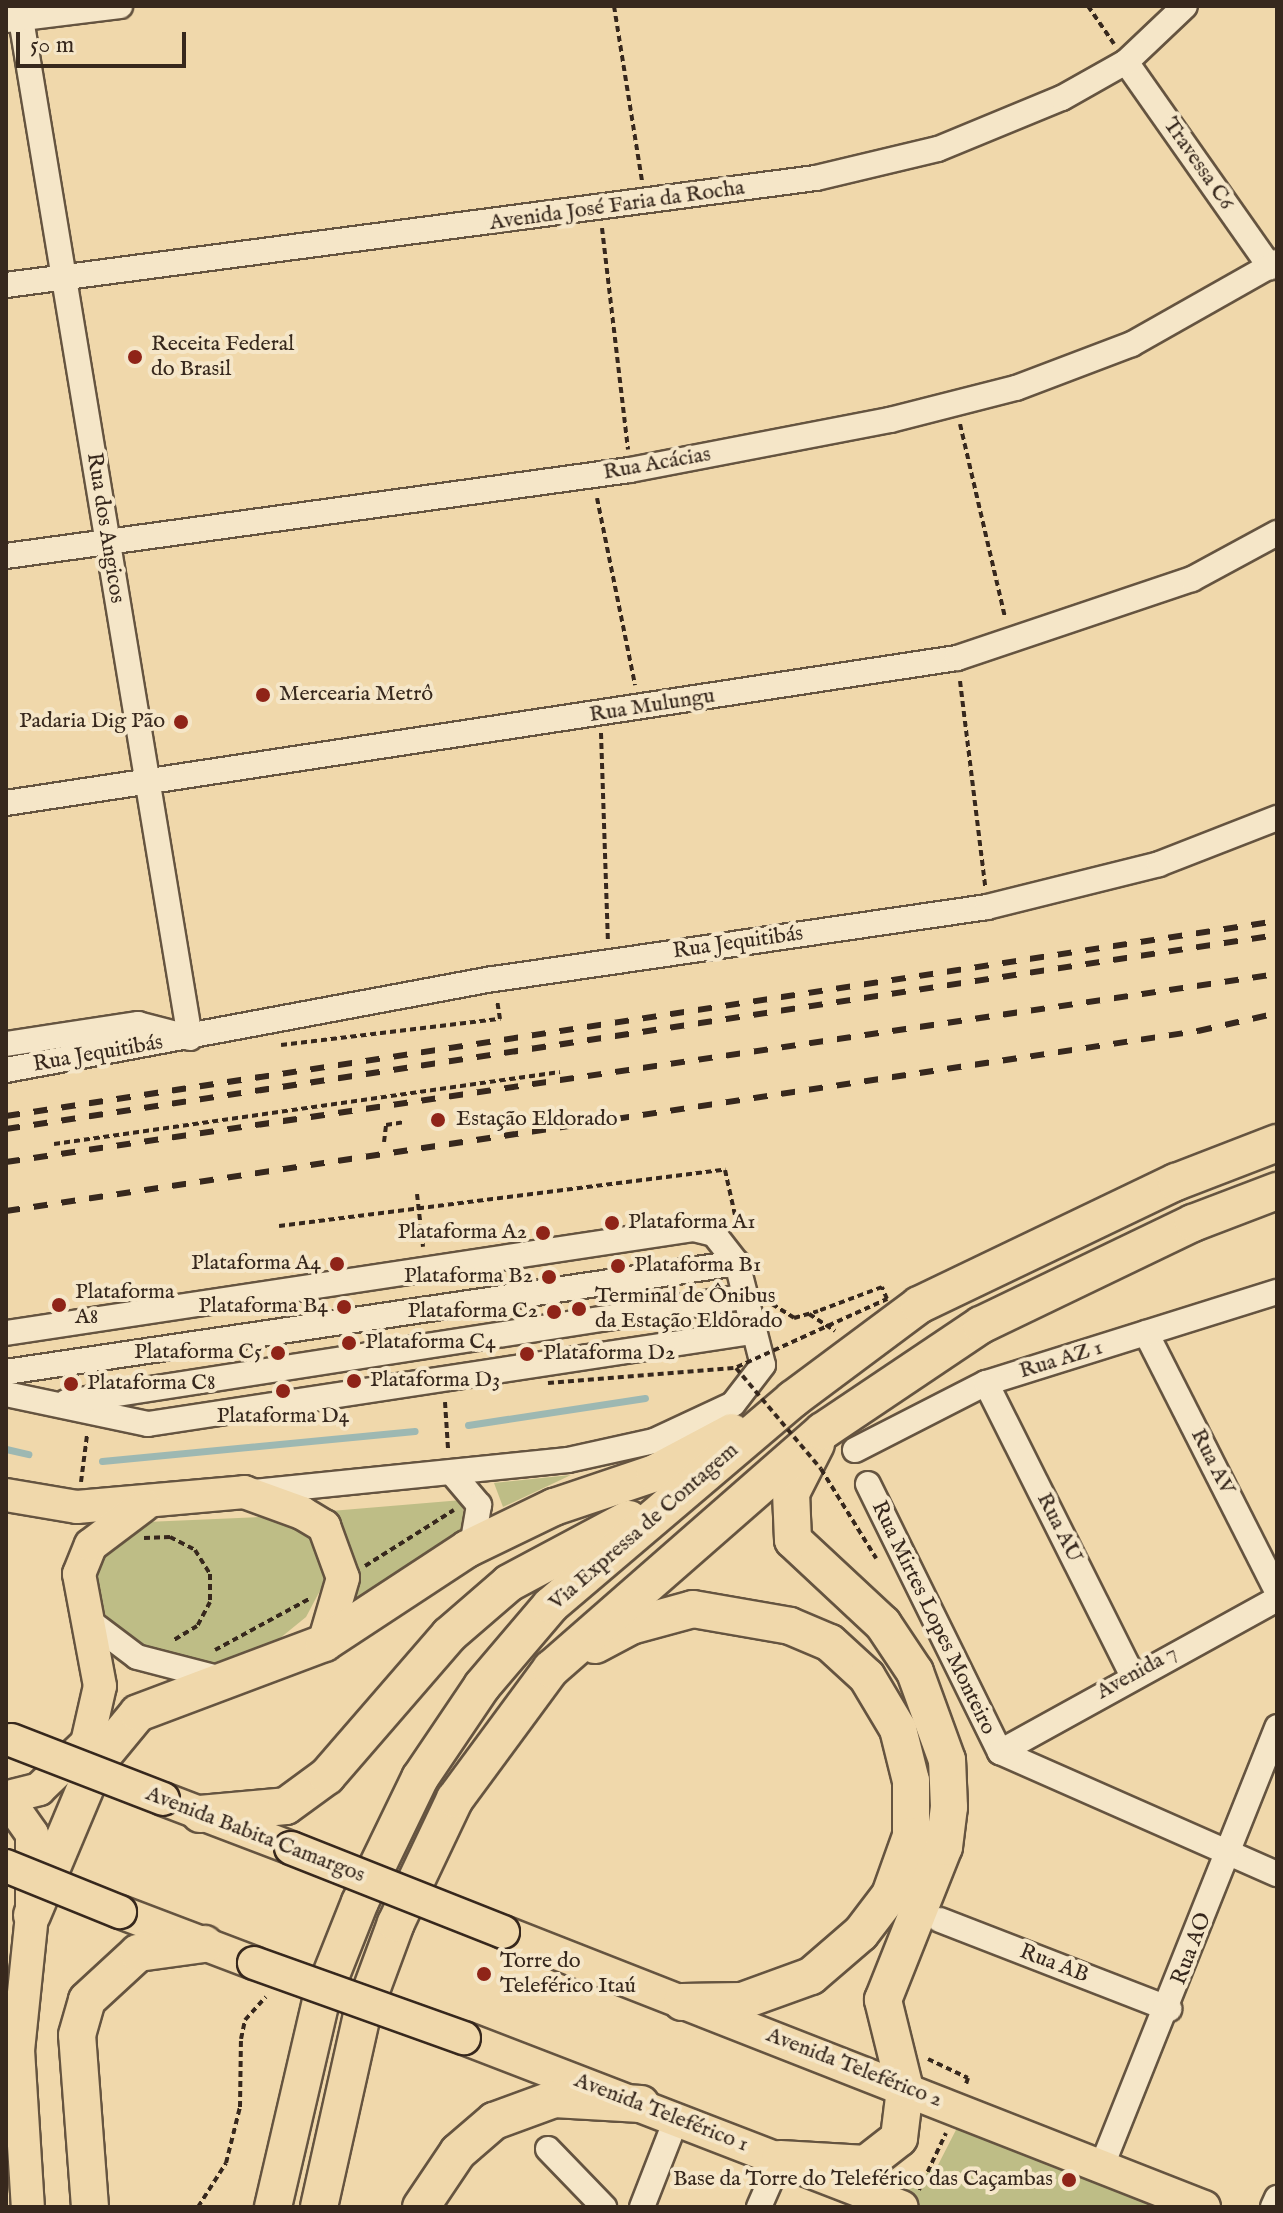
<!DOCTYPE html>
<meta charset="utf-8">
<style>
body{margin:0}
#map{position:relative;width:1283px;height:2213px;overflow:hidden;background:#f0d8ab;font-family:"IM FELL English",serif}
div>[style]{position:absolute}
.green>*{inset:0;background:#bebd86}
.stream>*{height:7px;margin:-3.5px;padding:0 3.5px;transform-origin:3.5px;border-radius:3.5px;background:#9db8b2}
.path>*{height:4px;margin-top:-2px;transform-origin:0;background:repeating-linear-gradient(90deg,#37281d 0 6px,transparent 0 10px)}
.roads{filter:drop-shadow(2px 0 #655440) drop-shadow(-2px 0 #655440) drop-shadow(0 2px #655440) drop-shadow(0 -2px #655440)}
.minor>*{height:24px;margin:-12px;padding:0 12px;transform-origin:12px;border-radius:12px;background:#f5e6c8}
.major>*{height:32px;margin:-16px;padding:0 16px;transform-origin:16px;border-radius:16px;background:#f0d8ab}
.highway>*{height:36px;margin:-18px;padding:0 18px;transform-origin:18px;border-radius:18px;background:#f0d8ab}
.rail>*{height:6px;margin-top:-3px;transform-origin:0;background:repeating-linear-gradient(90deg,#37281d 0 14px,transparent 0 28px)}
.path-bridge>*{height:4px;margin-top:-2px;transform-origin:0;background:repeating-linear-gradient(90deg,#37281d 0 6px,transparent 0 10px)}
.bridges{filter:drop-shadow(2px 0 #37281d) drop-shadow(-2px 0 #37281d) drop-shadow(0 2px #37281d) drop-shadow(0 -2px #37281d)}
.major-bridge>*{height:32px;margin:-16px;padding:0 16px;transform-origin:16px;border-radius:16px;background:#f0d8ab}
.dots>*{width:22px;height:22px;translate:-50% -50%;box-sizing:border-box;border:4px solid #f5e6c8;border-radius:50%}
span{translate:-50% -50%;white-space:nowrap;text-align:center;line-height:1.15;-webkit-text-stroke:8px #f5e6c8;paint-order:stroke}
.street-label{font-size:22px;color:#37281d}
.poi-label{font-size:22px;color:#37281d}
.left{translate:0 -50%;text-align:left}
.right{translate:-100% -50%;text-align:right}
.frame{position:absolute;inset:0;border:8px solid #37281d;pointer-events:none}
.scale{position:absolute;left:16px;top:32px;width:170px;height:36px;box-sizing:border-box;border:4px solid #37281d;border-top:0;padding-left:10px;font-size:24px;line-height:28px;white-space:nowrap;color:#37281d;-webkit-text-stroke:6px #f5e6c8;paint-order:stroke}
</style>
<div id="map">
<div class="green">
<i style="clip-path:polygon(571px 1475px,503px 1507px,494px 1483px)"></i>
<i style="clip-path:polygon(462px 1500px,465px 1530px,351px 1611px,350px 1545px,331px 1511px)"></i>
<i style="clip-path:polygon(259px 1517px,313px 1531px,326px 1552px,323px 1585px,306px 1617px,263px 1652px,232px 1667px,164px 1656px,118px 1630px,97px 1604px,93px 1576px,103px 1551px,146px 1522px)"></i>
<i style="clip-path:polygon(958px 2126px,1167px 2207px,919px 2207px,894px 2197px,938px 2165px)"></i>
</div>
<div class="stream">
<i style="left:468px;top:1425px;width:179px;rotate:-8.7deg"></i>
<i style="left:6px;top:1449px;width:23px;rotate:13deg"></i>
<i style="left:102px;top:1461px;width:314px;rotate:-5.5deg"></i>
</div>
<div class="path">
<i style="left:614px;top:6px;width:177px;rotate:80.9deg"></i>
<i style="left:1088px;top:6px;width:46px;rotate:55.6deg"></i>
<i style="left:602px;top:228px;width:223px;rotate:83.3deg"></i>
<i style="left:960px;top:424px;width:199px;rotate:76.9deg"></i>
<i style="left:597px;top:498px;width:191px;rotate:78.5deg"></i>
<i style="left:960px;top:681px;width:207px;rotate:83deg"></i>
<i style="left:601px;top:733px;width:207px;rotate:88.1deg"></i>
<i style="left:281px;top:1045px;width:221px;rotate:-6.8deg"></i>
<i style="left:500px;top:1019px;width:18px;rotate:-99deg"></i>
<i style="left:384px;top:1142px;width:17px;rotate:-83deg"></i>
<i style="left:386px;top:1125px;width:19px;rotate:-9deg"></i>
<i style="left:54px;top:1144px;width:511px;rotate:-8.1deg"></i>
<i style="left:417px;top:1194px;width:53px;rotate:83.5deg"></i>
<i style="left:279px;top:1226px;width:450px;rotate:-7.2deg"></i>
<i style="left:725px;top:1170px;width:55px;rotate:77.5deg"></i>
<i style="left:772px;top:1304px;width:26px;rotate:32deg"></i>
<i style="left:794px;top:1318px;width:25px;rotate:-16deg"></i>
<i style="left:809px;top:1314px;width:31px;rotate:33deg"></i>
<i style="left:445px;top:1402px;width:47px;rotate:86.3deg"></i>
<i style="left:81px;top:1482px;width:47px;rotate:-82.7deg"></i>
<i style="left:144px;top:1538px;width:26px;rotate:-2deg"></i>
<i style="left:170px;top:1537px;width:28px;rotate:27deg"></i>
<i style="left:195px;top:1550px;width:28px;rotate:58deg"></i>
<i style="left:210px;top:1574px;width:28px;rotate:90deg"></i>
<i style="left:210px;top:1602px;width:27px;rotate:118deg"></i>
<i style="left:197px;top:1626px;width:29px;rotate:149deg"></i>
<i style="left:365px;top:1566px;width:105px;rotate:-32.2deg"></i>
<i style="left:215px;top:1650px;width:107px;rotate:-28.5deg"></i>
<i style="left:928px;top:2059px;width:44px;rotate:25.4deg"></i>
<i style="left:968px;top:2078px;width:6px;rotate:108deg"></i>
<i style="left:919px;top:2190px;width:63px;rotate:-64.7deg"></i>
<i style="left:198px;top:2207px;width:52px;rotate:-57.5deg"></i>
<i style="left:226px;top:2163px;width:58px;rotate:-76deg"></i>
<i style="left:240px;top:2107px;width:68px;rotate:-89.2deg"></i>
<i style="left:241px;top:2039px;width:19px;rotate:-78deg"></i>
<i style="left:245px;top:2020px;width:31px;rotate:-48deg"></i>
</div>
<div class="roads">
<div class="minor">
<i style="left:21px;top:19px;width:1033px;rotate:80.58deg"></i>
<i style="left:8px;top:20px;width:113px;rotate:-7.1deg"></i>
<i style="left:1126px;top:62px;width:251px;rotate:54.9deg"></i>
<i style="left:6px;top:285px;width:817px;rotate:-7.53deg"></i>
<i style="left:816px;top:178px;width:125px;rotate:-13.4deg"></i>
<i style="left:938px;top:149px;width:134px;rotate:-22.4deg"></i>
<i style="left:1062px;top:98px;width:73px;rotate:-29.4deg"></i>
<i style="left:1126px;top:62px;width:81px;rotate:-43.5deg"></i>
<i style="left:6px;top:556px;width:630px;rotate:-7.85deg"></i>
<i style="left:630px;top:470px;width:265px;rotate:-10.9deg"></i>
<i style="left:890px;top:420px;width:130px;rotate:-14.3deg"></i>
<i style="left:1016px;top:388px;width:124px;rotate:-20.8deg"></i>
<i style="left:1132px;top:344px;width:167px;rotate:-29.5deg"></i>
<i style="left:6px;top:803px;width:962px;rotate:-8.67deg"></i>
<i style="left:957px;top:658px;width:248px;rotate:-18.6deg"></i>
<i style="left:1192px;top:579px;width:97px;rotate:-28.4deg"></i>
<i style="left:6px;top:1044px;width:134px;rotate:-8.6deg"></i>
<i style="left:138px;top:1024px;width:48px;rotate:14.6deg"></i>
<i style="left:6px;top:1070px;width:496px;rotate:-10.6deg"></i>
<i style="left:494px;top:979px;width:498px;rotate:-8.3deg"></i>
<i style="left:987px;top:907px;width:177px;rotate:-14deg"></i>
<i style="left:1159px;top:864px;width:127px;rotate:-21.3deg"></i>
<i style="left:6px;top:1333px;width:696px;rotate:-8.6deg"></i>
<i style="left:694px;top:1229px;width:21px;rotate:14deg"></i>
<i style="left:714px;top:1234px;width:37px;rotate:52deg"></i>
<i style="left:737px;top:1263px;width:105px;rotate:75.7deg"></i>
<i style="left:763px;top:1365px;width:49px;rotate:127.6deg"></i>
<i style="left:733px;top:1404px;width:87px;rotate:154.9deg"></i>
<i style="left:654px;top:1441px;width:88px;rotate:167.5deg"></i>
<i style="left:568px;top:1460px;width:318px;rotate:174.2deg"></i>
<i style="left:1146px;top:1333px;width:289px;rotate:63.1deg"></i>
<i style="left:6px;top:1372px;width:739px;rotate:-8.48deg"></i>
<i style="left:986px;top:1383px;width:326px;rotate:63.4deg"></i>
<i style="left:6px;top:1394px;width:145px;rotate:11.9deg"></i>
<i style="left:148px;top:1424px;width:611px;rotate:-8.66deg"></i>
<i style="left:66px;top:1402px;width:685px;rotate:-8.82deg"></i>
<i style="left:855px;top:1450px;width:147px;rotate:-27.1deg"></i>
<i style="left:986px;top:1383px;width:305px;rotate:-17.4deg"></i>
<i style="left:452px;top:1473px;width:42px;rotate:49.8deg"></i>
<i style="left:479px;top:1505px;width:42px;rotate:99.7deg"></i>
<i style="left:868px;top:1484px;width:299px;rotate:63.8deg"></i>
<i style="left:84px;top:1617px;width:66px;rotate:37deg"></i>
<i style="left:137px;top:1657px;width:91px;rotate:14.6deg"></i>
<i style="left:1000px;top:1752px;width:316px;rotate:-28.9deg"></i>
<i style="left:1000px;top:1752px;width:303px;rotate:23.8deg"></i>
<i style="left:940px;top:1920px;width:246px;rotate:21.2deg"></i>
<i style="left:548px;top:2149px;width:81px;rotate:46deg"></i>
<i style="left:1101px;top:2168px;width:475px;rotate:-68.2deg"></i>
<i style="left:642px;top:2207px;width:97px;rotate:-68.7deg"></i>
<i style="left:759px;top:2207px;width:52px;rotate:-66.4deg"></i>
<i style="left:1273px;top:2207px;width:10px;rotate:-66deg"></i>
</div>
<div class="major">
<i style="left:6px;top:1495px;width:72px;rotate:9.6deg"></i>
<i style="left:77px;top:1507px;width:168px;rotate:-5.1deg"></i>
<i style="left:244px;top:1492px;width:62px;rotate:19.9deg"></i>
<i style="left:302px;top:1513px;width:26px;rotate:31deg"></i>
<i style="left:324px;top:1526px;width:55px;rotate:69.9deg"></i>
<i style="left:343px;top:1578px;width:68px;rotate:106.3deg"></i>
<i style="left:6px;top:1797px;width:45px;rotate:54.9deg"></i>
<i style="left:32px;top:1834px;width:81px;rotate:90deg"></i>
<i style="left:32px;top:1915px;width:136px;rotate:95.9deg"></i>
<i style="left:18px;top:2050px;width:157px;rotate:86.4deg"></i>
<i style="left:8px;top:1797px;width:32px;rotate:-14deg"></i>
<i style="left:39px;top:1789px;width:66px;rotate:-43.8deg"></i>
<i style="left:87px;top:1743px;width:58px;rotate:-77.2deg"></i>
<i style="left:100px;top:1686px;width:114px;rotate:-100.6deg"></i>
<i style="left:79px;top:1574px;width:31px;rotate:-68deg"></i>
<i style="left:91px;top:1545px;width:66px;rotate:-37deg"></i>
<i style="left:163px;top:1799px;width:137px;rotate:20.9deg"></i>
<i style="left:120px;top:1912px;width:143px;rotate:20.8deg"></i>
<i style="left:503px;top:1932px;width:753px;rotate:21.42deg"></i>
<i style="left:464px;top:2038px;width:469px;rotate:21.1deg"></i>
</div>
<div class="highway">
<i style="left:595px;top:1645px;width:41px;rotate:-27.8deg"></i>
<i style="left:631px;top:1626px;width:64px;rotate:-15.3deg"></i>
<i style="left:693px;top:1609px;width:98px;rotate:9.9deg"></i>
<i style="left:790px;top:1626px;width:43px;rotate:23deg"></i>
<i style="left:830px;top:1643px;width:50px;rotate:42.6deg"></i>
<i style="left:867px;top:1677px;width:61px;rotate:59.2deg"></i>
<i style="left:898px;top:1729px;width:54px;rotate:76deg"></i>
<i style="left:911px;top:1781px;width:55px;rotate:90deg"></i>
<i style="left:911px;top:1836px;width:63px;rotate:109.6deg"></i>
<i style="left:890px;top:1895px;width:48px;rotate:127.3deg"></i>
<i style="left:861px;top:1933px;width:66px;rotate:139.3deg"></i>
<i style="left:811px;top:1976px;width:73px;rotate:160.1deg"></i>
<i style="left:742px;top:2001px;width:60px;rotate:179deg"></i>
<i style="left:200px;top:1814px;width:86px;rotate:-5.3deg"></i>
<i style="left:286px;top:1806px;width:51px;rotate:-36.2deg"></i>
<i style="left:327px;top:1776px;width:186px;rotate:-49.1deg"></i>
<i style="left:449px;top:1635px;width:79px;rotate:-40.9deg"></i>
<i style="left:509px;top:1583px;width:136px;rotate:-28.1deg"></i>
<i style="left:32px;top:1915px;width:163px;rotate:-67.2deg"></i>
<i style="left:95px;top:1765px;width:67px;rotate:-50.4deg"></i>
<i style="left:138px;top:1713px;width:199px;rotate:-20.6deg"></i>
<i style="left:324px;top:1643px;width:171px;rotate:-33.3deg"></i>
<i style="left:467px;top:1549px;width:97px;rotate:-25.8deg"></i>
<i style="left:554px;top:1507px;width:107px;rotate:-18.6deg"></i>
<i style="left:655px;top:1473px;width:87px;rotate:-28deg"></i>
<i style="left:780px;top:2159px;width:86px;rotate:3.3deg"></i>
<i style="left:866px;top:2164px;width:42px;rotate:-38.2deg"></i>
<i style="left:899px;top:2138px;width:49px;rotate:-83deg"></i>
<i style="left:905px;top:2089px;width:92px;rotate:-103.9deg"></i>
<i style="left:883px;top:2000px;width:165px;rotate:-68.3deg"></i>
<i style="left:944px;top:1847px;width:40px;rotate:-82.9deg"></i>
<i style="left:949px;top:1807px;width:47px;rotate:-92.4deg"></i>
<i style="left:947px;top:1760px;width:94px;rotate:-110deg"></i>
<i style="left:915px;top:1672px;width:58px;rotate:-123.7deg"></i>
<i style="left:883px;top:1624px;width:123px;rotate:-137deg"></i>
<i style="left:793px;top:1540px;width:47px;rotate:-92.4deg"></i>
<i style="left:791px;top:1493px;width:55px;rotate:-63deg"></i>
<i style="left:90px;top:2207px;width:172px;rotate:-94.3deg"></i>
<i style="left:77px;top:2035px;width:36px;rotate:-74deg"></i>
<i style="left:87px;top:2000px;width:69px;rotate:-42.7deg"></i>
<i style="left:138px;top:1953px;width:67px;rotate:-7.8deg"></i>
<i style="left:273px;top:2207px;width:212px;rotate:-76.9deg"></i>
<i style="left:321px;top:2000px;width:105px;rotate:-68.3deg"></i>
<i style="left:360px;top:1902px;width:138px;rotate:-64.2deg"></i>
<i style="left:420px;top:1778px;width:111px;rotate:-56deg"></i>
<i style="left:482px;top:1686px;width:106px;rotate:-49.6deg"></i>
<i style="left:551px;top:1605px;width:318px;rotate:-40.4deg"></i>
<i style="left:793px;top:1399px;width:157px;rotate:-36.7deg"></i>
<i style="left:919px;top:1305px;width:285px;rotate:-25.6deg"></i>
<i style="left:1176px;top:1182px;width:108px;rotate:-21.1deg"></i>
<i style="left:319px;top:2207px;width:197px;rotate:-77.4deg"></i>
<i style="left:362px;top:2015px;width:98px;rotate:-69.7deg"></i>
<i style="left:396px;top:1923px;width:137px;rotate:-64.6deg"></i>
<i style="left:455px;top:1799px;width:162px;rotate:-53.6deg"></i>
<i style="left:551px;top:1669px;width:361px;rotate:-41.2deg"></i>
<i style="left:823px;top:1431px;width:190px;rotate:-33.9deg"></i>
<i style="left:981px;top:1325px;width:235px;rotate:-25.7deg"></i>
<i style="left:1193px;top:1223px;width:90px;rotate:-20.9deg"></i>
<i style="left:421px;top:2207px;width:66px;rotate:-56.1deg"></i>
<i style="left:458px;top:2152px;width:48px;rotate:-40.7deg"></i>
<i style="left:494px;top:2121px;width:64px;rotate:-20.1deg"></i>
<i style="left:554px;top:2099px;width:87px;rotate:3.3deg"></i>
</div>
</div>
<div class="rail">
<i style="left:6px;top:1116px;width:1286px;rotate:-8.72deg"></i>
<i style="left:6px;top:1129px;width:1286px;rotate:-8.68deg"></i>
<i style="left:6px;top:1162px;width:1285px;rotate:-8.41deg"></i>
<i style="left:6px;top:1211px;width:1206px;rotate:-8.59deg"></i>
<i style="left:1198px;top:1031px;width:81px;rotate:-12.8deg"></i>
</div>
<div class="path-bridge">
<i style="left:737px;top:1367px;width:165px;rotate:-24.4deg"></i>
<i style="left:887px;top:1299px;width:13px;rotate:-113deg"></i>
<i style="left:882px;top:1287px;width:68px;rotate:159.4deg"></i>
<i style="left:548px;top:1383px;width:189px;rotate:-4.6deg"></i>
<i style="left:736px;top:1368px;width:132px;rotate:49.9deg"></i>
<i style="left:821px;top:1469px;width:105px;rotate:58.3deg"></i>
</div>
<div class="bridges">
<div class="major-bridge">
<i style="left:11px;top:1740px;width:163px;rotate:21.2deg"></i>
<i style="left:291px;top:1848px;width:228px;rotate:21.6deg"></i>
<i style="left:6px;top:1866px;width:123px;rotate:22deg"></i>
<i style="left:254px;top:1963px;width:223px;rotate:19.7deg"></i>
</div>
</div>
<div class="dots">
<i style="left:135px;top:357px;background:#8f2418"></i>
<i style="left:263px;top:695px;background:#8f2418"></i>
<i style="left:181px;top:722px;background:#8f2418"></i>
<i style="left:438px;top:1120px;background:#8f2418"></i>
<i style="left:612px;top:1223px;background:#8f2418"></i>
<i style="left:543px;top:1233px;background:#8f2418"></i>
<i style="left:337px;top:1264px;background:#8f2418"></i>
<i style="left:618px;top:1266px;background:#8f2418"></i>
<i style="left:549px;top:1277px;background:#8f2418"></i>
<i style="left:59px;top:1305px;background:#8f2418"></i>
<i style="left:344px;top:1307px;background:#8f2418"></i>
<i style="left:579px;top:1309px;background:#8f2418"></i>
<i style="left:554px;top:1312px;background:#8f2418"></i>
<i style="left:349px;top:1343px;background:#8f2418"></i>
<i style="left:278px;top:1353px;background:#8f2418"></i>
<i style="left:527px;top:1354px;background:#8f2418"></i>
<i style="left:354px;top:1381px;background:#8f2418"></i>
<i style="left:71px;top:1384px;background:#8f2418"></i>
<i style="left:283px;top:1391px;background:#8f2418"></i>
<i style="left:484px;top:1974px;background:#8f2418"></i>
<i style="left:1069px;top:2180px;background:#8f2418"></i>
</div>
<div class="street-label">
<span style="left:1198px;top:164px;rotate:55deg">Travessa C6</span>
<span style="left:617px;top:206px;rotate:-8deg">Avenida José Faria da Rocha</span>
<span style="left:657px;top:464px;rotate:-10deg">Rua Acácias</span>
<span style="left:105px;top:528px;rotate:81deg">Rua dos Angicos</span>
<span style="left:652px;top:706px;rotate:-9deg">Rua Mulungu</span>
<span style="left:738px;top:943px;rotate:-8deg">Rua Jequitibás</span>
<span style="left:98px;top:1054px;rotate:-10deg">Rua Jequitibás</span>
<span style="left:1061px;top:1360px;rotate:-17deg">Rua AZ 1</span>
<span style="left:1212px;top:1462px;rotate:63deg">Rua AV</span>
<span style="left:644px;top:1527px;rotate:-41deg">Via Expressa de Contagem</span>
<span style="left:1059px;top:1528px;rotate:63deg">Rua AU</span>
<span style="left:933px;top:1618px;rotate:64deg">Rua Mirtes Lopes Monteiro</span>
<span style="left:1137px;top:1673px;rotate:-29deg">Avenida 7</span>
<span style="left:255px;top:1835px;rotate:21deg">Avenida Babita Camargos</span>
<span style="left:1192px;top:1949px;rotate:-69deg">Rua AO</span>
<span style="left:1054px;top:1964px;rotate:21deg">Rua AB</span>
<span style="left:854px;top:2068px;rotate:21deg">Avenida Teleférico 2</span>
<span style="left:661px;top:2113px;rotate:21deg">Avenida Teleférico 1</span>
</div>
<div class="poi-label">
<span class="left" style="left:151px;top:357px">Receita Federal<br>do Brasil</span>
<span class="left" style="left:279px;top:695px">Mercearia Metrô</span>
<span class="right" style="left:165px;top:722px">Padaria Dig Pão</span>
<span class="left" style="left:456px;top:1120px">Estação Eldorado</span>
<span class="left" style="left:628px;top:1223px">Plataforma A1</span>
<span class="right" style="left:527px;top:1233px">Plataforma A2</span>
<span class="right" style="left:321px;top:1264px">Plataforma A4</span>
<span class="left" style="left:634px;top:1266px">Plataforma B1</span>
<span class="right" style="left:533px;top:1277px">Plataforma B2</span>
<span class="left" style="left:75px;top:1305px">Plataforma<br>A8</span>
<span class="left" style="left:595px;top:1309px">Terminal de Ônibus<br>da Estação Eldorado</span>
<span class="right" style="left:328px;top:1307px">Plataforma B4</span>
<span class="right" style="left:538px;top:1312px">Plataforma C2</span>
<span class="left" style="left:365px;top:1343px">Plataforma C4</span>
<span class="right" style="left:262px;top:1353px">Plataforma C5</span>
<span class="left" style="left:543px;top:1354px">Plataforma D2</span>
<span class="left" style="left:370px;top:1381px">Plataforma D3</span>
<span class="left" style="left:87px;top:1384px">Plataforma C8</span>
<span style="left:283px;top:1417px">Plataforma D4</span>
<span class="left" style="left:500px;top:1974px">Torre do<br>Teleférico Itaú</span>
<span class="right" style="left:1053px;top:2180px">Base da Torre do Teleférico das Caçambas</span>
</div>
<div class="frame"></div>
<div class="scale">50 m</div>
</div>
